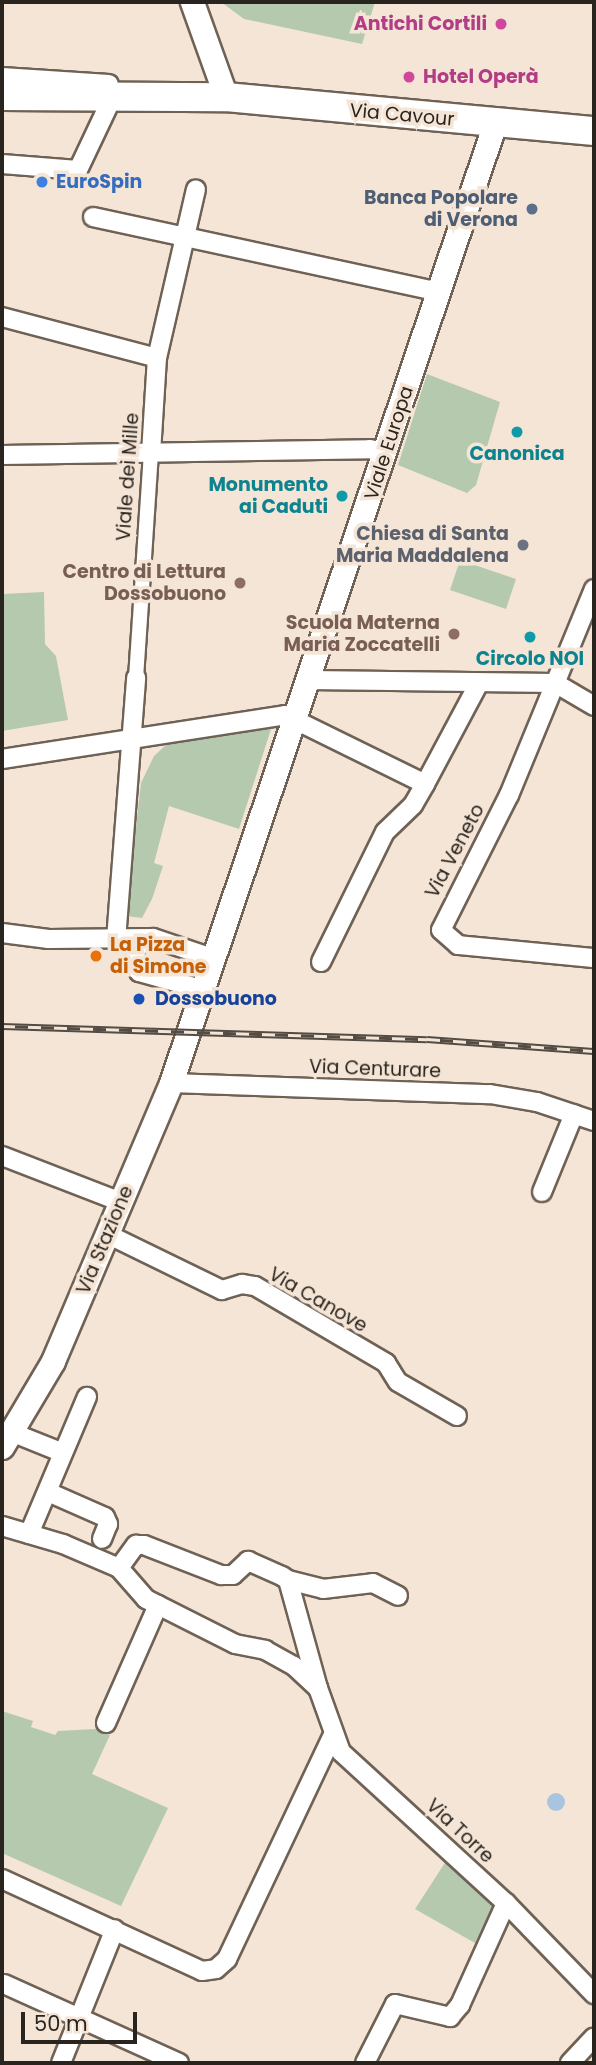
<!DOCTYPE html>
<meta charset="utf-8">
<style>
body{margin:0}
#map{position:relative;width:596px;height:2065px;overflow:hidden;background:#f5e5d6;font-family:Poppins,sans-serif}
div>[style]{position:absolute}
.green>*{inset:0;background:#b5c9af}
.water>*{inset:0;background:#a9c4df}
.round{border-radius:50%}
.roads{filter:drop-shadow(2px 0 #6f6255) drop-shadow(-2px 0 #6f6255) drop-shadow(0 2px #6f6255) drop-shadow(0 -2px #6f6255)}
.pedestrian>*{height:14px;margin:-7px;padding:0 7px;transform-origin:7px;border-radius:7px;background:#fff}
.minor>*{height:18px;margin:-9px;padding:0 9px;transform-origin:9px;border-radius:9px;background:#fff}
.tertiary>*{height:23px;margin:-11.5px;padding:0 11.5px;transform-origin:11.5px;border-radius:11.5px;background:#fff}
.primary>*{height:28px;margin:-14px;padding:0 14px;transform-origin:14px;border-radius:14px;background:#fff}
.rail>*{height:7px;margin-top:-3.5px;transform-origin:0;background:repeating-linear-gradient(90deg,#f5e5d6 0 13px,#534c44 0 26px);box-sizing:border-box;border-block:2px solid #534c44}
.dots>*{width:19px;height:19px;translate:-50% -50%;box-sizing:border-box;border:4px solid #f5e5d6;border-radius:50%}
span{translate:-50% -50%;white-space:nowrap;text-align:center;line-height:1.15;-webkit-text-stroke:7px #f5e5d6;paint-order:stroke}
.hotel-label{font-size:19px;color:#b23c85;font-weight:700}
.right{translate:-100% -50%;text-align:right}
.left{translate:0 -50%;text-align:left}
.street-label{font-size:19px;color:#29241e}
.shop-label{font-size:19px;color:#366cbe;font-weight:700}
.service-label{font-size:19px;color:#4e5e75;font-weight:700}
.culture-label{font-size:19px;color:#0d838f;font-weight:700}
.worship-label{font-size:19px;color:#5b616d;font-weight:700}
.education-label{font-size:19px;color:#785e54;font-weight:700}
.food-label{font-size:19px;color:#c56008;font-weight:700}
.transit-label{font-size:19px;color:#164399;font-weight:700}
.frame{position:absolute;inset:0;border:4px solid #29241e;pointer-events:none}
.scale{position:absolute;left:21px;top:2012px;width:116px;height:32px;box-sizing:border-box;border:4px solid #29241e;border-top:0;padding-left:9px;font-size:21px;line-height:24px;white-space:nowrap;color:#29241e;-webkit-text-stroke:5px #f5e5d6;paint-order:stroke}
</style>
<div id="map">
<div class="green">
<i style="clip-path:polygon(221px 2px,375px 2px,362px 44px,244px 19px)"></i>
<i style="clip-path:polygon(427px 374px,500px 402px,476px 485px,467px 493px,398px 465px)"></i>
<i style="clip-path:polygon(460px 560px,516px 579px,506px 609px,450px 590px)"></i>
<i style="clip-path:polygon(44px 592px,45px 644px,56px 656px,68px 720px,2px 731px,2px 594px)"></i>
<i style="clip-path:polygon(272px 726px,239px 829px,169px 806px,154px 863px,163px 866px,152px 899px,142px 918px,126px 916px,141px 783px,154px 756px,166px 745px)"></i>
<i style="clip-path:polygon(2px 1711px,33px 1721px,31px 1727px,55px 1735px,58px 1731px,96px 1729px,110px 1735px,92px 1774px,168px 1808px,121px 1906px,2px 1853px)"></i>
<i style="clip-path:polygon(450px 1855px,495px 1902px,475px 1943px,415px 1909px)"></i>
</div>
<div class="water">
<i class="round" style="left:547px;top:1793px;width:18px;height:18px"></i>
</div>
<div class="roads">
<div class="pedestrian">
<i style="left:136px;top:678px;width:225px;rotate:-86.2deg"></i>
</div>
<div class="minor">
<i style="left:2px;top:77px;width:107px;rotate:3.7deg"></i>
<i style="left:2px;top:164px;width:76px;rotate:4.5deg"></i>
<i style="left:78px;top:170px;width:82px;rotate:-64.7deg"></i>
<i style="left:93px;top:217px;width:354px;rotate:12.2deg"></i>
<i style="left:2px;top:317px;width:160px;rotate:14.8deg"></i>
<i style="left:151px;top:453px;width:95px;rotate:-86.4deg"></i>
<i style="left:157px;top:358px;width:173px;rotate:-77deg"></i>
<i style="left:2px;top:455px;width:368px;rotate:-0.9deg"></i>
<i style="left:370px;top:449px;width:16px;rotate:11deg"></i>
<i style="left:594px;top:589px;width:223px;rotate:112.4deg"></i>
<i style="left:509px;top:795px;width:151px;rotate:116.7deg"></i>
<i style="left:441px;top:930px;width:23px;rotate:41deg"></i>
<i style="left:458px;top:945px;width:137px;rotate:5.5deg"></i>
<i style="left:309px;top:680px;width:246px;rotate:0.7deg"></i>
<i style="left:555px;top:683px;width:45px;rotate:30.5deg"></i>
<i style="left:2px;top:759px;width:286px;rotate:-8.8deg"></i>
<i style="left:285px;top:715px;width:156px;rotate:26.2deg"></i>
<i style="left:425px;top:784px;width:115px;rotate:-61.9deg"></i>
<i style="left:2px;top:933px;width:47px;rotate:7.3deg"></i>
<i style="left:49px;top:939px;width:104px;rotate:-0.6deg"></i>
<i style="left:116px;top:940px;width:263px;rotate:-85.6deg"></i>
<i style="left:321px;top:962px;width:145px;rotate:-63.8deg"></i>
<i style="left:385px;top:832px;width:39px;rotate:-44deg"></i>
<i style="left:413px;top:805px;width:24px;rotate:-60deg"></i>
<i style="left:201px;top:989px;width:64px;rotate:-164.7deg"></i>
<i style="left:139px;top:972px;width:21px;rotate:-101deg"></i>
<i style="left:135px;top:951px;width:13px;rotate:-51deg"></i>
<i style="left:143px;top:941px;width:10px;rotate:-17deg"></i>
<i style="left:153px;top:938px;width:62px;rotate:18.7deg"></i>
<i style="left:171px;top:1083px;width:319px;rotate:2deg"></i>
<i style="left:490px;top:1094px;width:48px;rotate:9.7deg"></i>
<i style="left:537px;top:1102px;width:60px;rotate:18.4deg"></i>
<i style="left:2px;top:1156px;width:128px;rotate:21.1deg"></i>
<i style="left:542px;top:1192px;width:84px;rotate:-67.7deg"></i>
<i style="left:107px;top:1234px;width:128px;rotate:26deg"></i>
<i style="left:222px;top:1290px;width:21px;rotate:-17deg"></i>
<i style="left:242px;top:1284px;width:13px;rotate:9deg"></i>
<i style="left:255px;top:1286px;width:152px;rotate:30.4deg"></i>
<i style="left:386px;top:1363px;width:22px;rotate:58deg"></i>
<i style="left:398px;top:1382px;width:68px;rotate:30deg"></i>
<i style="left:11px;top:1432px;width:54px;rotate:21.8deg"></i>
<i style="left:48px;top:1492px;width:62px;rotate:23.7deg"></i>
<i style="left:105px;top:1517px;width:8px;rotate:67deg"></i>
<i style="left:108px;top:1524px;width:16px;rotate:112deg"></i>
<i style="left:2px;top:1526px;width:64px;rotate:16.4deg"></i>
<i style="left:63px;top:1544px;width:61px;rotate:23.2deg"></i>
<i style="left:119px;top:1568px;width:41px;rotate:48.9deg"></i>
<i style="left:146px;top:1599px;width:100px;rotate:26.8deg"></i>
<i style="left:235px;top:1644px;width:31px;rotate:11deg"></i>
<i style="left:265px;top:1650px;width:33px;rotate:29deg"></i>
<i style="left:294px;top:1666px;width:33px;rotate:43deg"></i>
<i style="left:318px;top:1688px;width:68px;rotate:70.2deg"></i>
<i style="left:341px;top:1752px;width:224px;rotate:42.5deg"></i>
<i style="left:506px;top:1903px;width:127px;rotate:46deg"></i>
<i style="left:29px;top:1534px;width:149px;rotate:-67.1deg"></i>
<i style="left:119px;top:1568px;width:29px;rotate:-54deg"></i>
<i style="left:136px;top:1545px;width:8px"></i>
<i style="left:144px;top:1545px;width:83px;rotate:21.3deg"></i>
<i style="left:221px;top:1575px;width:12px"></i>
<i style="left:233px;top:1575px;width:21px;rotate:-43deg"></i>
<i style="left:248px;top:1561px;width:37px;rotate:24deg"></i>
<i style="left:282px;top:1576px;width:7px;rotate:34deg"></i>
<i style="left:288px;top:1580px;width:112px;rotate:74.5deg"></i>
<i style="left:288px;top:1580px;width:36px;rotate:14deg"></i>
<i style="left:323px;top:1589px;width:50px;rotate:-6.8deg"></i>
<i style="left:373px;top:1583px;width:28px;rotate:27deg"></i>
<i style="left:106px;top:1723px;width:129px;rotate:-66.2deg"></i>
<i style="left:2px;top:1879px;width:220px;rotate:24.7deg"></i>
<i style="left:202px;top:1971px;width:14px;rotate:-8deg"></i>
<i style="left:216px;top:1969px;width:15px;rotate:-42deg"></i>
<i style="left:227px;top:1959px;width:248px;rotate:-64.7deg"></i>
<i style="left:4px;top:1984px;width:192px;rotate:24.3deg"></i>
<i style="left:61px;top:2063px;width:144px;rotate:-68.1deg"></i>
<i style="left:365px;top:2063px;width:66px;rotate:-63deg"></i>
<i style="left:395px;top:2004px;width:57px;rotate:13.3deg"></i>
<i style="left:450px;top:2017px;width:16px;rotate:-50deg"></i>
<i style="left:460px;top:2005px;width:112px;rotate:-65.7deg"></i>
<i style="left:570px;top:2063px;width:35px;rotate:-47deg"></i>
</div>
<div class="tertiary">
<i style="left:192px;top:2px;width:101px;rotate:70.3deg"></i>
<i style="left:2px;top:1447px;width:100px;rotate:-59.3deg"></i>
<i style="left:53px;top:1361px;width:302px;rotate:-67deg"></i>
<i style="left:171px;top:1083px;width:1013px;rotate:-71.35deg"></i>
</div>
<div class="primary">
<i style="left:2px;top:96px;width:224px;rotate:0.3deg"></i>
<i style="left:226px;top:97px;width:370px;rotate:5.3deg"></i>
</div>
</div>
<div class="rail">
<i style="left:2px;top:1026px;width:425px;rotate:1.8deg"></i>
<i style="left:427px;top:1039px;width:167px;rotate:4.1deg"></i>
</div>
<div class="dots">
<i style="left:501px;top:24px;background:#d1479c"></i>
<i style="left:409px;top:77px;background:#d1479c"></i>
<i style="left:42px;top:182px;background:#3f7fe0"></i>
<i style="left:532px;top:209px;background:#5c6f8a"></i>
<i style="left:517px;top:432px;background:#0f9aa8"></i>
<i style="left:342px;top:496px;background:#0f9aa8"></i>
<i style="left:523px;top:545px;background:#6b7280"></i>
<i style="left:240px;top:583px;background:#8d6e63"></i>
<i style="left:454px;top:634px;background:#8d6e63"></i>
<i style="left:530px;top:637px;background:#0f9aa8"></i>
<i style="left:96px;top:956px;background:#e8710a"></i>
<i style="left:139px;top:999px;background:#1a4fb4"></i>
</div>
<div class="hotel-label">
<span class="right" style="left:487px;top:24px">Antichi Cortili</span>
<span class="left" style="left:423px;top:77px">Hotel Operà</span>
</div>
<div class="street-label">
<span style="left:402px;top:115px;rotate:5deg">Via Cavour</span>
<span style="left:389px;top:443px;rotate:-72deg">Viale Europa</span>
<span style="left:128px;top:477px;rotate:-86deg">Viale dei Mille</span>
<span style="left:455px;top:851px;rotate:-62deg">Via Veneto</span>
<span style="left:375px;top:1069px;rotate:2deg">Via Centurare</span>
<span style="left:105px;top:1240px;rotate:-67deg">Via Stazione</span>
<span style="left:318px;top:1300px;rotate:30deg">Via Canove</span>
<span style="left:460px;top:1831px;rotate:43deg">Via Torre</span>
</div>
<div class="shop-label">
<span class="left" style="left:56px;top:182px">EuroSpin</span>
</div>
<div class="service-label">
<span class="right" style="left:518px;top:209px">Banca Popolare<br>di Verona</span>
</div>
<div class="culture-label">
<span style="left:517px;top:454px">Canonica</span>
<span class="right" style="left:328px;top:496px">Monumento<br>ai Caduti</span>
<span style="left:530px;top:659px">Circolo NOI</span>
</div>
<div class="worship-label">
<span class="right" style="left:509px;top:545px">Chiesa di Santa<br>Maria Maddalena</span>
</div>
<div class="education-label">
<span class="right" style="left:226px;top:583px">Centro di Lettura<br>Dossobuono</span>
<span class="right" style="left:440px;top:634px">Scuola Materna<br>Maria Zoccatelli</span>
</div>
<div class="food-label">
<span class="left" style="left:110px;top:956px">La Pizza<br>di Simone</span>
</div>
<div class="transit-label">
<span class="left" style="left:155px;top:999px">Dossobuono</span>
</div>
<div class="frame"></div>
<div class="scale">50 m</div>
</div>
